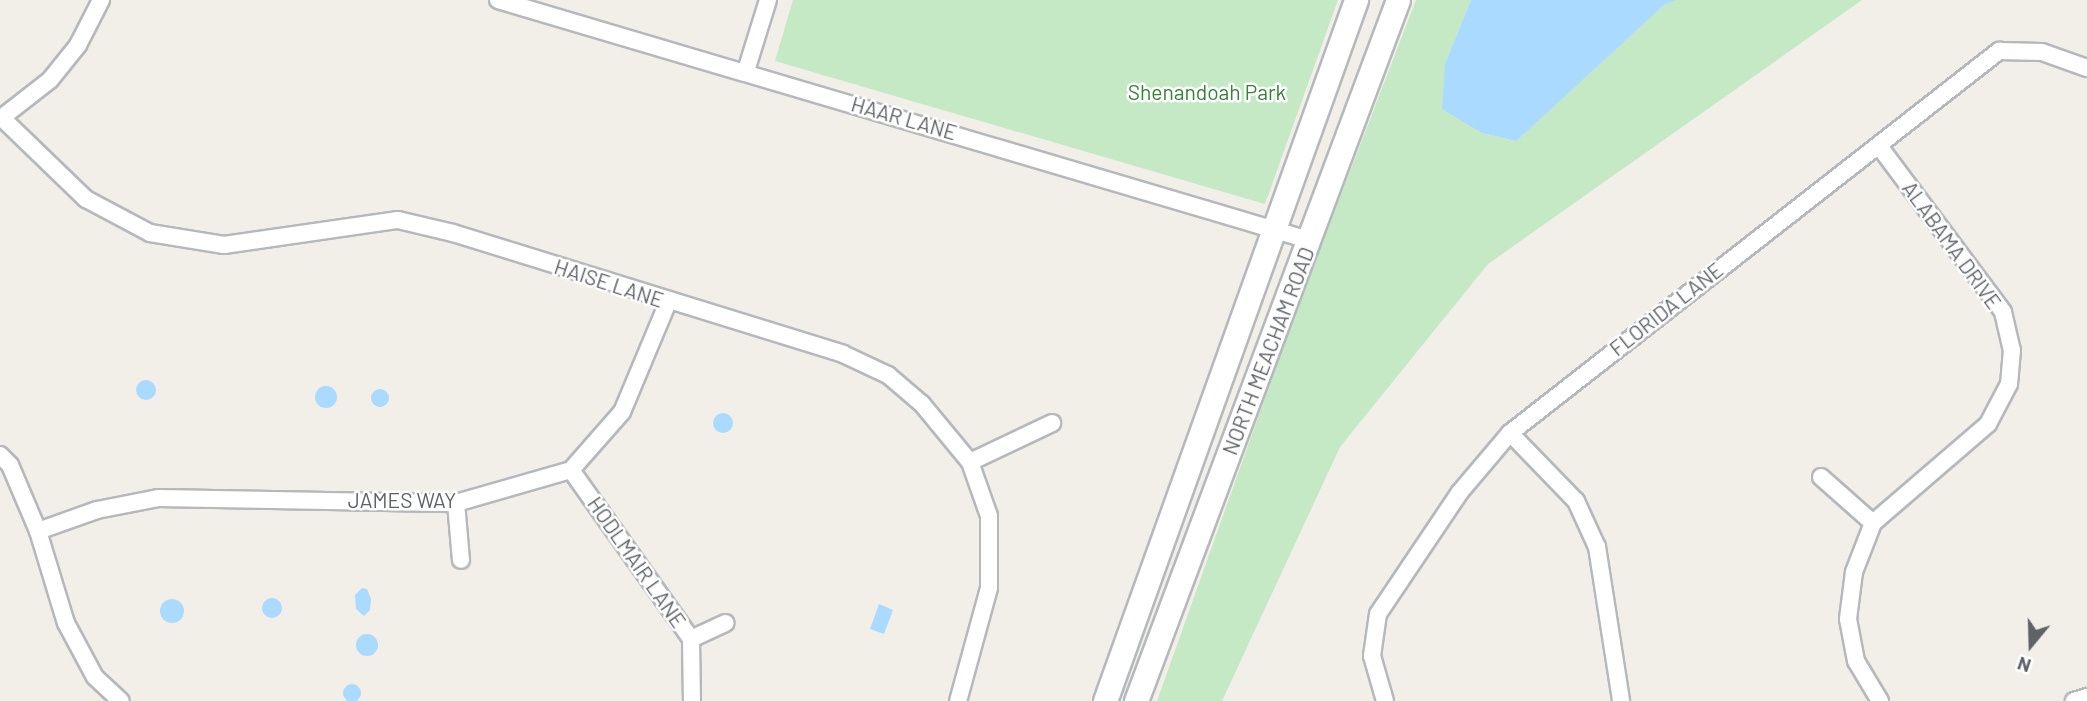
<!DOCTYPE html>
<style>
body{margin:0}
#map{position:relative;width:2087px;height:701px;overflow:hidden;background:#f1efe8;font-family:Barlow,sans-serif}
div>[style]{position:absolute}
.green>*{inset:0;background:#c5e8c5}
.water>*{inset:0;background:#aadaff}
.round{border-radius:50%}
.roads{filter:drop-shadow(2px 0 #b5b8bc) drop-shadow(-2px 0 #b5b8bc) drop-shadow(0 2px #b5b8bc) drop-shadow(0 -2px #b5b8bc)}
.minor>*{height:16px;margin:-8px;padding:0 8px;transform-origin:8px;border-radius:8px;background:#fff}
.secondary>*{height:23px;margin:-11.5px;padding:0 11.5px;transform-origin:11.5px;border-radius:11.5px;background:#fff}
span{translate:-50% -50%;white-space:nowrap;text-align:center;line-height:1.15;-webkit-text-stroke:5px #fff;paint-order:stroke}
.park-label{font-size:21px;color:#348238}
.street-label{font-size:21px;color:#5f6368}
.north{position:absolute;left:1996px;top:610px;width:70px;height:70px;-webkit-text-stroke:5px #fff;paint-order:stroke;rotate:199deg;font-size:19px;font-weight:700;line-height:28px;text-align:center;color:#5f6368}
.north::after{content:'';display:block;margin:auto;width:24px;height:32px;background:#5f6368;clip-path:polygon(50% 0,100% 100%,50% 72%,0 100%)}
</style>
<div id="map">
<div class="green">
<i style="clip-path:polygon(793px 0,1338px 0,1265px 204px,775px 61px)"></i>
<i style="clip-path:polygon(1416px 0,1471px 0,1445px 64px,1467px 123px,1482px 133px,1515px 141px,1663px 6px,1676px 0,1862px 0,1488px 264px,1340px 447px,1222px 701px,1157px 701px,1292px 322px)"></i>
</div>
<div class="water">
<i style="clip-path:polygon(1471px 0,1676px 0,1663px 6px,1516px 141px,1482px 133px,1442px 109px,1445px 64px)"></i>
<i class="round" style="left:136px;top:380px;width:20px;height:20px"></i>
<i class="round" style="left:315px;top:386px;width:22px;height:22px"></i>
<i class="round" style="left:371px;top:389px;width:18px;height:18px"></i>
<i class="round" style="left:713px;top:413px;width:20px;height:20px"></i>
<i style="clip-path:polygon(362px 588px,367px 589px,371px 599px,370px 610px,364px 616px,356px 609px,355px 595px)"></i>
<i class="round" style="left:262px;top:598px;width:20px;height:20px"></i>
<i class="round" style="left:160px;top:599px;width:24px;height:24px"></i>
<i style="clip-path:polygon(879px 604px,893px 610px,884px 634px,870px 629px)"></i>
<i class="round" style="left:356px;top:634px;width:22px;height:22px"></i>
<i class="round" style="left:343px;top:684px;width:18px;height:18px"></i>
</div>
<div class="roads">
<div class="minor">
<i style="left:498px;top:0;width:846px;rotate:16.49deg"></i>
<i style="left:746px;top:71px;width:74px;rotate:-72.8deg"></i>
<i style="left:2px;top:118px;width:117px;rotate:44deg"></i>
<i style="left:86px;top:199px;width:72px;rotate:28deg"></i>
<i style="left:150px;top:233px;width:75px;rotate:9.2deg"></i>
<i style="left:224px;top:245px;width:176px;rotate:-8.2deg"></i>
<i style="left:398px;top:220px;width:57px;rotate:13.3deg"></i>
<i style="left:453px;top:233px;width:408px;rotate:17.2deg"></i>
<i style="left:843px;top:354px;width:50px;rotate:25deg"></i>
<i style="left:888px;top:375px;width:45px;rotate:40.5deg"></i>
<i style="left:922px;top:404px;width:75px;rotate:50.4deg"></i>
<i style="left:970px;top:462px;width:57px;rotate:70.6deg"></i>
<i style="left:989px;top:516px;width:72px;rotate:90deg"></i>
<i style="left:989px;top:588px;width:117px;rotate:105.3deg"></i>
<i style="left:0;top:119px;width:63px;rotate:-38deg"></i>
<i style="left:50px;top:80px;width:45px;rotate:-51.3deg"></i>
<i style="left:78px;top:45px;width:51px;rotate:-62.9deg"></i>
<i style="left:1879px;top:146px;width:207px;rotate:53.2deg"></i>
<i style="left:2003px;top:312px;width:39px;rotate:77deg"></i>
<i style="left:2012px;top:350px;width:34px;rotate:95deg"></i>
<i style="left:2009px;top:384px;width:45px;rotate:117.7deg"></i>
<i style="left:1988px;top:424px;width:152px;rotate:139.3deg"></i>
<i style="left:1873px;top:523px;width:53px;rotate:111.2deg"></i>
<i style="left:1854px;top:572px;width:47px;rotate:97.3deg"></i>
<i style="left:1848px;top:619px;width:43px;rotate:79.2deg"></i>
<i style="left:1856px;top:661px;width:47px;rotate:59deg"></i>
<i style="left:1510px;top:433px;width:95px;rotate:45.9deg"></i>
<i style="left:1576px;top:501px;width:51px;rotate:65.5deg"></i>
<i style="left:1597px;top:547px;width:156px;rotate:81.1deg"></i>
<i style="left:0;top:455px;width:14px;rotate:45deg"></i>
<i style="left:10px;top:465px;width:72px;rotate:67deg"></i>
<i style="left:38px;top:531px;width:96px;rotate:73.1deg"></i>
<i style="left:66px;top:623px;width:61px;rotate:61.8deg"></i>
<i style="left:95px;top:677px;width:35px;rotate:43deg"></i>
<i style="left:970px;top:462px;width:91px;rotate:-25.4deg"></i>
<i style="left:571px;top:470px;width:207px;rotate:54.6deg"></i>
<i style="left:691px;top:639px;width:62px;rotate:89.1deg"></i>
<i style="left:1821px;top:477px;width:69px;rotate:41.5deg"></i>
<i style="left:456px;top:503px;width:57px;rotate:85deg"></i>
<i style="left:38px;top:531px;width:63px;rotate:-19.6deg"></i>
<i style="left:97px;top:510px;width:62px;rotate:-11.1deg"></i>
<i style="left:158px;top:498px;width:298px;rotate:1deg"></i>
<i style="left:456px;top:503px;width:120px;rotate:-16deg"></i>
<i style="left:571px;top:470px;width:77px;rotate:-48.7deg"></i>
<i style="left:622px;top:412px;width:119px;rotate:-67.3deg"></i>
<i style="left:691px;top:639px;width:38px;rotate:-25deg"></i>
<i style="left:1385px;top:701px;width:47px;rotate:-106.1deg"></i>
<i style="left:1372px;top:656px;width:42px;rotate:-81.9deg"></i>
<i style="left:1378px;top:614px;width:147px;rotate:-56.1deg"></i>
<i style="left:1460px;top:492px;width:77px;rotate:-49.7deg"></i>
<i style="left:1510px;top:433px;width:621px;rotate:-38deg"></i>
<i style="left:1999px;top:51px;width:43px;rotate:1.3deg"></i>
<i style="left:2042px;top:52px;width:48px;rotate:19.6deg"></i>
<i style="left:2074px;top:701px;width:14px;rotate:-17deg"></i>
</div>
<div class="secondary">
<i style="left:1105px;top:701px;width:745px;rotate:-70.3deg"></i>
<i style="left:1136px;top:701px;width:748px;rotate:-69.51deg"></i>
</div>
</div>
<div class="park-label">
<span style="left:1207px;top:92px">Shenandoah Park</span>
</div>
<div class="street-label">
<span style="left:904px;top:118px;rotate:16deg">HAAR LANE</span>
<span style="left:1952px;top:245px;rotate:54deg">ALABAMA DRIVE</span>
<span style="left:609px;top:283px;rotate:18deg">HAISE LANE</span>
<span style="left:1666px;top:309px;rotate:-38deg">FLORIDA LANE</span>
<span style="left:1268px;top:351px;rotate:-69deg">NORTH MEACHAM ROAD</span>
<span style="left:402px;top:500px">JAMES WAY</span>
<span style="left:637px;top:562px;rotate:55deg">HODLMAIR LANE</span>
</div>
<div class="north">N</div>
</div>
